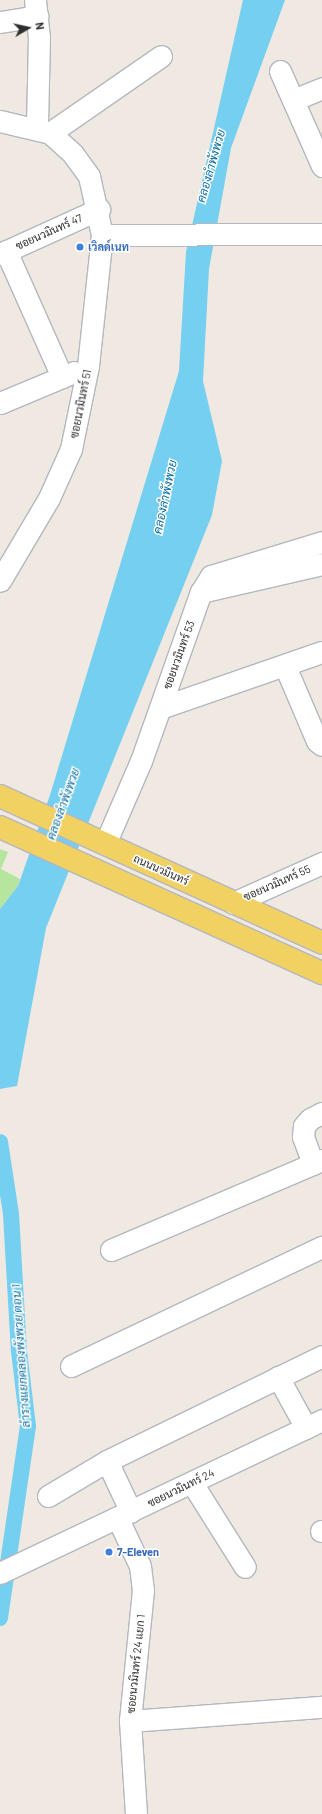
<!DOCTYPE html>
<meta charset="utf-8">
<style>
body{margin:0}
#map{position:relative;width:322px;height:1814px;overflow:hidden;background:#efe9e1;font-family:Barlow,Sarabun,sans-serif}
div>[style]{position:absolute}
.green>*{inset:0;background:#b6e59e}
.water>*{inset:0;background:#75cff0}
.canal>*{height:16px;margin:-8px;padding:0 8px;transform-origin:8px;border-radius:8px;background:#75cff0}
.roads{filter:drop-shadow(1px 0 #b4b7c1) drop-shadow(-1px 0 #b4b7c1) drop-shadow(0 1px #b4b7c1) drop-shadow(0 -1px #b4b7c1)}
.minor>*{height:21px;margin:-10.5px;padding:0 10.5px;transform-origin:10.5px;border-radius:10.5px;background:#fff}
.major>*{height:22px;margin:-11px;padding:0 11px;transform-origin:11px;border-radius:11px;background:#f2d163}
.dots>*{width:11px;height:11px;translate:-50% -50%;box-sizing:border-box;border:2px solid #fff;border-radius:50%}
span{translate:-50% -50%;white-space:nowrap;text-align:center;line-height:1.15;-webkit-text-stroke:3px #fff;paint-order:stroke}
.street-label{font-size:11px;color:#2e2e2e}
.shop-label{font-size:11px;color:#366cbe;font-weight:700}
.left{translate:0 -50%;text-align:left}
.water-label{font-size:12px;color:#0d6fa3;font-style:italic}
.north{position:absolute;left:8px;top:8px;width:40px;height:40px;-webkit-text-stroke:3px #fff;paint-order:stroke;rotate:81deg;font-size:11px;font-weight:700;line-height:16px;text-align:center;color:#2e2e2e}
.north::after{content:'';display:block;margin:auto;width:14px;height:18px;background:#2e2e2e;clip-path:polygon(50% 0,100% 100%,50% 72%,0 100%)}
</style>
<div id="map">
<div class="green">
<i style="clip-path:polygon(0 849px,8px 852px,1px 869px,20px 879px,18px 886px,0 909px)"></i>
</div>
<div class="water">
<i style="clip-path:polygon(243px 0,285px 0,231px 148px,209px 269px,203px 381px,222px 461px,212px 515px,46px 928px,17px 1086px,0 1089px,0 909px,18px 886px,50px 795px,179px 371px,186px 252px)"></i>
</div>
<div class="canal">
<i style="left:0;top:1142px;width:73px;rotate:81.3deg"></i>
<i style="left:11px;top:1214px;width:137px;rotate:86.7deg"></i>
<i style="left:19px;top:1351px;width:76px;rotate:83.2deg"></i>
<i style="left:28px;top:1426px;width:194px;rotate:98.3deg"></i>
</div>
<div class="roads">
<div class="minor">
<i style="left:35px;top:0;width:37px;rotate:84deg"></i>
<i style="left:39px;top:37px;width:90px;rotate:91.3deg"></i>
<i style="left:0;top:22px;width:38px;rotate:-9deg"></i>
<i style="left:280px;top:71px;width:104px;rotate:66.1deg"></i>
<i style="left:293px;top:100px;width:31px;rotate:-22deg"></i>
<i style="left:0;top:121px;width:51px;rotate:13.5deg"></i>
<i style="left:50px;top:133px;width:31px;rotate:42deg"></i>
<i style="left:73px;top:154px;width:27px;rotate:54deg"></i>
<i style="left:89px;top:176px;width:60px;rotate:77.6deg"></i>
<i style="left:102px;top:235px;width:132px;rotate:96.1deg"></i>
<i style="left:88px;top:366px;width:85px;rotate:101.6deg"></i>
<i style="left:71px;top:449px;width:54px;rotate:114.2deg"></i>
<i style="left:49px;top:498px;width:96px;rotate:120.6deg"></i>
<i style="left:50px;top:133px;width:135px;rotate:-34.7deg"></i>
<i style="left:102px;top:235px;width:220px;rotate:-0.3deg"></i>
<i style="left:6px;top:251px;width:138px;rotate:66deg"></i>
<i style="left:0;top:254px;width:109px;rotate:-24.4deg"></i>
<i style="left:0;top:403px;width:80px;rotate:-22.7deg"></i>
<i style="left:201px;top:592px;width:124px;rotate:-13deg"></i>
<i style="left:285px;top:666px;width:82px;rotate:66.9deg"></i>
<i style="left:317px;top:741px;width:6px;rotate:39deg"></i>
<i style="left:160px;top:708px;width:171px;rotate:-19.1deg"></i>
<i style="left:105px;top:844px;width:90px;rotate:-66.6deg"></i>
<i style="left:141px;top:761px;width:179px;rotate:-70.5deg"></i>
<i style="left:201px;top:592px;width:19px;rotate:-58deg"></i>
<i style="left:211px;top:576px;width:116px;rotate:-17deg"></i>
<i style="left:233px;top:903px;width:98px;rotate:-24.2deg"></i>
<i style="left:313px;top:1164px;width:29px;rotate:-110deg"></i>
<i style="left:303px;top:1137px;width:11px;rotate:-85deg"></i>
<i style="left:304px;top:1126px;width:9px;rotate:-49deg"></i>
<i style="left:310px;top:1119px;width:13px;rotate:-27deg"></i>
<i style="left:111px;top:1250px;width:229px;rotate:-23.1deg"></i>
<i style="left:71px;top:1366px;width:278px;rotate:-25.4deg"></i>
<i style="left:278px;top:1377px;width:58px;rotate:61.2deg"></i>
<i style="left:107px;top:1461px;width:56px;rotate:64.8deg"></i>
<i style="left:192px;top:1483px;width:99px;rotate:57.8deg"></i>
<i style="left:48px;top:1496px;width:69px;rotate:-30.7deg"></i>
<i style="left:107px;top:1461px;width:239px;rotate:-26deg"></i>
<i style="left:118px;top:1519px;width:52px;rotate:64.9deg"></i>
<i style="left:140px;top:1566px;width:24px;rotate:83deg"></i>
<i style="left:143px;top:1590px;width:132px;rotate:95.7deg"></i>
<i style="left:130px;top:1721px;width:93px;rotate:86.3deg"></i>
<i style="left:321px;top:1531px;width:1px"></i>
<i style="left:0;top:1573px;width:357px;rotate:-25.4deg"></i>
<i style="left:130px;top:1721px;width:193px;rotate:-4.2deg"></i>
</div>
<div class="major">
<i style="left:0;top:796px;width:354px;rotate:24.5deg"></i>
<i style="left:0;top:827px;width:354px;rotate:24.4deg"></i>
</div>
</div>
<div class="dots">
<i style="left:80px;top:247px;background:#3f7fe0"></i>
<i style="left:109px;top:1552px;background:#3f7fe0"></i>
</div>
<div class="street-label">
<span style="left:49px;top:232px;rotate:-24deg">ซอยนวมินทร์ 47</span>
<span style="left:81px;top:404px;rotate:-79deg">ซอยนวมินทร์ 51</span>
<span style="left:179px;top:655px;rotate:-70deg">ซอยนวมินทร์ 53</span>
<span style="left:161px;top:870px;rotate:24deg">ถนนนวมินทร์</span>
<span style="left:277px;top:883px;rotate:-24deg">ซอยนวมินทร์ 55</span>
<span style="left:181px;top:1488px;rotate:-26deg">ซอยนวมินทร์ 24</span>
<span style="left:136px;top:1664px;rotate:-84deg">ซอยนวมินทร์ 24 แยก 1</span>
</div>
<div class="shop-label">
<span class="left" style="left:88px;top:247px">เวิลด์เนท</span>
<span class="left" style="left:117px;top:1552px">7-Eleven</span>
</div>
<div class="water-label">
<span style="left:211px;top:166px;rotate:-74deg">คลองลำพังพวย</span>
<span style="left:165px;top:497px;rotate:-78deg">คลองลำพังพวย</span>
<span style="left:63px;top:804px;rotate:-70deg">คลองลำพังพวย</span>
<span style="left:21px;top:1356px;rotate:-94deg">ลำรางแยกคลองพังพวย ตอน 1</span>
</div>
<div class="north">N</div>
</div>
